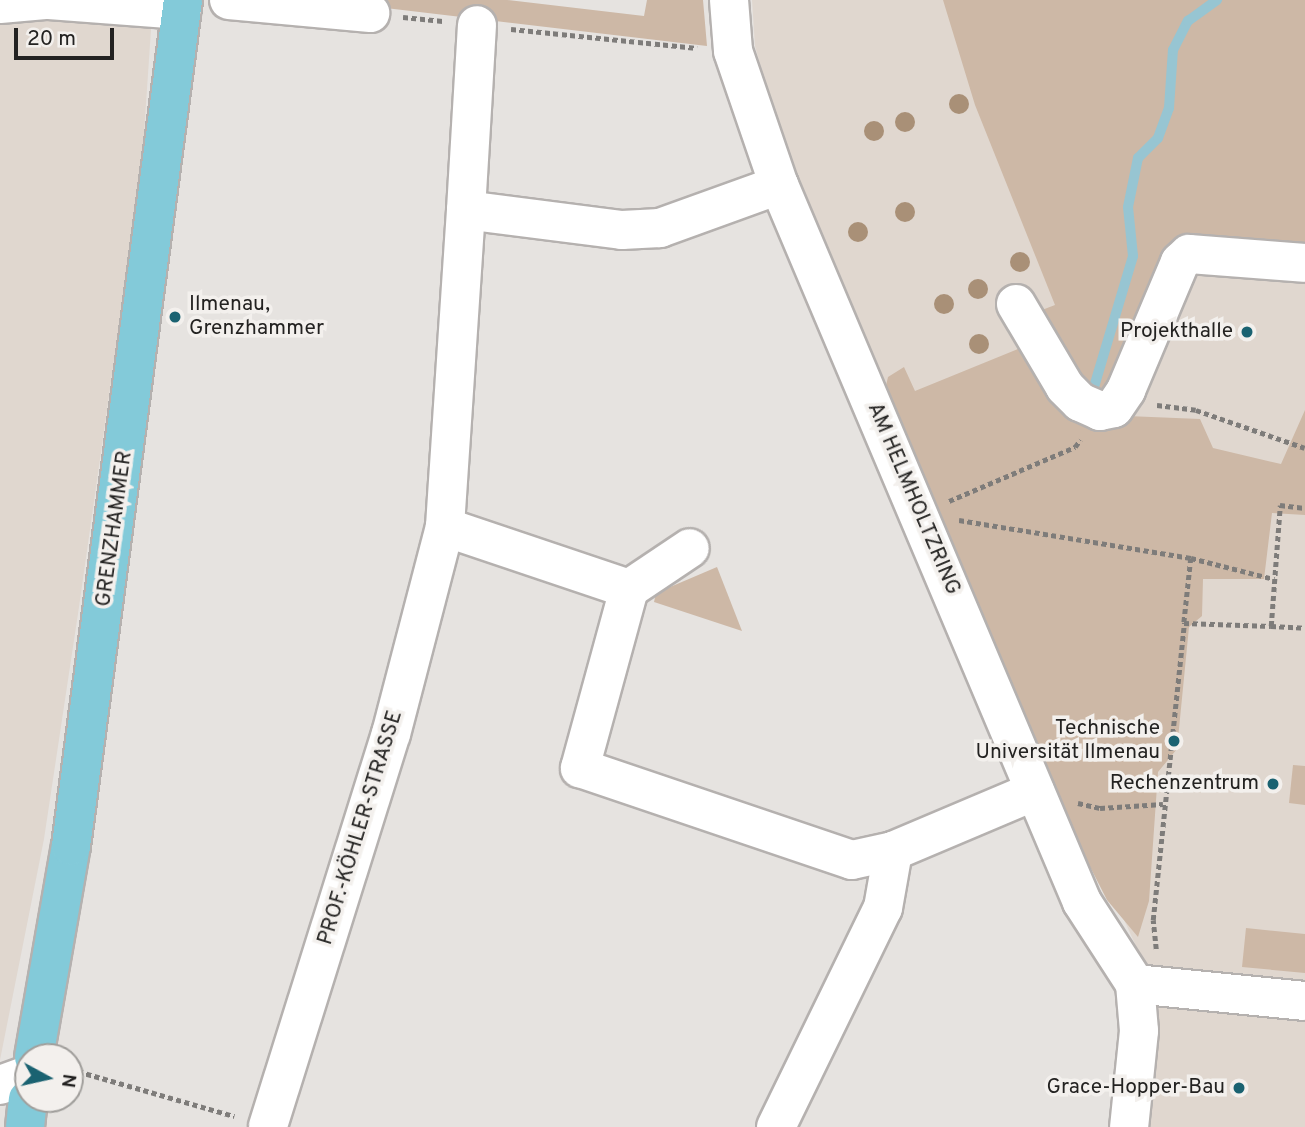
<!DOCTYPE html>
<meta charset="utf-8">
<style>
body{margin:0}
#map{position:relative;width:1305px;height:1127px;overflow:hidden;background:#e6e3e0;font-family:Overpass,sans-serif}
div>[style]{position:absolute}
.built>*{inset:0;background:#e0d7cf}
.green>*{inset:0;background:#cdb8a6}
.stream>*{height:10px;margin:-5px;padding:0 5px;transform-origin:5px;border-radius:5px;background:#97c5d2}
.path>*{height:4.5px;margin-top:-2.25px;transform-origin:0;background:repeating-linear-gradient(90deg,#7e7c7a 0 5px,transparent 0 8.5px)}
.roads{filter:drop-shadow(2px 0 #b5b1af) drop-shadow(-2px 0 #b5b1af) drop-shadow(0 2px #b5b1af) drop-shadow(0 -2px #b5b1af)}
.minor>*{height:38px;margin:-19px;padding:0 19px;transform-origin:19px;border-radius:19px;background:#fff}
.major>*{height:38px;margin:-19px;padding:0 19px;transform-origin:19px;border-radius:19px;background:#83cad9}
.trees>*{width:20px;height:20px;margin:-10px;border-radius:50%;background:#a99077}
.dots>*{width:19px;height:19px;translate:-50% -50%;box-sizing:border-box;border:4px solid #f3f0ed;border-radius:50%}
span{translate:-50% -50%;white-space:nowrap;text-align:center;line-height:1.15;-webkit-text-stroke:7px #f3f0ed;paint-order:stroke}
.poi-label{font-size:21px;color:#232221}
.left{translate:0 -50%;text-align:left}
.right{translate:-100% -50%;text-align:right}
.street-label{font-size:21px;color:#232221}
.north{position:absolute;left:14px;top:1043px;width:70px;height:70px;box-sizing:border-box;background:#f3f0ed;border:2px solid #a09e9b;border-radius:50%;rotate:98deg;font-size:19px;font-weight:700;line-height:28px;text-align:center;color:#232221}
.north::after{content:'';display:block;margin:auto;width:24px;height:32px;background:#1a6271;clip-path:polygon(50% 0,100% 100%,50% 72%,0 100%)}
.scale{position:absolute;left:14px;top:28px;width:100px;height:32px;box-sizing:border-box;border:4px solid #232221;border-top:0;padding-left:9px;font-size:21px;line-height:24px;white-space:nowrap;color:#232221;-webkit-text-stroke:5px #f3f0ed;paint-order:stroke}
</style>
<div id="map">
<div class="built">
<i style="clip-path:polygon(0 0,153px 0,142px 163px,79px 607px,44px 839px,0 1060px)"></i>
<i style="clip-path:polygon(752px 0,1305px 0,1305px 1127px,1143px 1127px,1151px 979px,934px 503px,780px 136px,755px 46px)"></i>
</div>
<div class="green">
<i style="clip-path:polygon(318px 0,507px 0,644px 16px,647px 0,703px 0,707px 46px)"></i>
<i style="clip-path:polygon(943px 0,1305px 0,1305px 243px,1187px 233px,1127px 416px,1200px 419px,1213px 448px,1281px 464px,1305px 410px,1305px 515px,1272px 513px,1264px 579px,1203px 579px,1202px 616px,1189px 627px,1177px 749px,1158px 772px,1149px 901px,1138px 937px,1107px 900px,1057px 802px,884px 394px,888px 377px,904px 367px,915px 391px,1030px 344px,1021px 318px,1055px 305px,975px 105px)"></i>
<i style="clip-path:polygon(717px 567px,742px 631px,654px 602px,656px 593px)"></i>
<i style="clip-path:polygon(1293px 765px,1305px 766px,1305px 805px,1289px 803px)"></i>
<i style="clip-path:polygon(1246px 928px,1305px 934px,1305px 973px,1242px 967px)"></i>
</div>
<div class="stream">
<i style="left:1091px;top:397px;width:147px;rotate:-73.4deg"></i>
<i style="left:1133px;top:256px;width:49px;rotate:-95.8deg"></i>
<i style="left:1128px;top:207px;width:50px;rotate:-78.5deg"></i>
<i style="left:1138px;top:158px;width:28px;rotate:-45deg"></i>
<i style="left:1158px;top:138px;width:32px;rotate:-70deg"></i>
<i style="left:1169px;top:108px;width:58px;rotate:-86.1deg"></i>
<i style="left:1173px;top:50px;width:33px;rotate:-63deg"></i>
<i style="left:1188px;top:21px;width:36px;rotate:-36deg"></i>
</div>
<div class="path">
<i style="left:403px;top:17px;width:40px;rotate:5.7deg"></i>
<i style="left:511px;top:29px;width:187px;rotate:5.8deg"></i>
<i style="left:1157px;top:405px;width:39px;rotate:7deg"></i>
<i style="left:1196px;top:410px;width:115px;rotate:19.2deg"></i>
<i style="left:949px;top:501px;width:137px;rotate:-23.2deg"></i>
<i style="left:1075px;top:447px;width:9px;rotate:-54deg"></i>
<i style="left:959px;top:520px;width:235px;rotate:9.3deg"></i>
<i style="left:1191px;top:558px;width:65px;rotate:96.1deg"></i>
<i style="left:1191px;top:558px;width:86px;rotate:14.2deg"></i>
<i style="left:1271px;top:626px;width:34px;rotate:3deg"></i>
<i style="left:1166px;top:778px;width:92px;rotate:1.2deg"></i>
<i style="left:1078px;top:803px;width:23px;rotate:13deg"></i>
<i style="left:1100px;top:808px;width:63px;rotate:-3.6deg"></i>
<i style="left:1156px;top:949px;width:29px;rotate:-96deg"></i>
<i style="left:1153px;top:920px;width:299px;rotate:-84deg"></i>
<i style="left:1184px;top:623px;width:87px;rotate:2deg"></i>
<i style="left:1271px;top:626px;width:121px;rotate:-85.7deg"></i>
<i style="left:1280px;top:505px;width:25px;rotate:7deg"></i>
<i style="left:70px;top:1069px;width:171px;rotate:16deg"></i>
</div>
<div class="roads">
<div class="minor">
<i style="left:49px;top:0;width:133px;rotate:4.3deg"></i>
<i style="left:229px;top:0;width:142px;rotate:5.3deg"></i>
<i style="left:729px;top:0;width:51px;rotate:85.5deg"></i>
<i style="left:733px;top:51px;width:142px;rotate:71.1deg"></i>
<i style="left:779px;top:185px;width:778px;rotate:67.09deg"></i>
<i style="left:1082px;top:902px;width:98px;rotate:57.1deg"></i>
<i style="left:1135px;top:984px;width:47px;rotate:85.1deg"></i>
<i style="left:1139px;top:1031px;width:97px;rotate:95.9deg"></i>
<i style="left:0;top:4px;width:45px;rotate:-5.1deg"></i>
<i style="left:779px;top:185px;width:127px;rotate:160.1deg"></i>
<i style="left:660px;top:228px;width:38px;rotate:177deg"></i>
<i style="left:622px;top:230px;width:157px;rotate:-172.7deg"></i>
<i style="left:466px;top:210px;width:318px;rotate:93.8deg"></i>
<i style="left:445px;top:527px;width:194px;rotate:18.6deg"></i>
<i style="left:629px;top:589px;width:186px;rotate:105.3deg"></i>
<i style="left:580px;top:768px;width:287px;rotate:18.7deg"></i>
<i style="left:852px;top:860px;width:42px;rotate:-12.4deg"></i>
<i style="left:893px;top:851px;width:154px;rotate:-22.9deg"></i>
<i style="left:466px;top:210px;width:185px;rotate:-86.6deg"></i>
<i style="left:1016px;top:304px;width:96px;rotate:59.4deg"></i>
<i style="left:1065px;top:387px;width:21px;rotate:45deg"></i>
<i style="left:1080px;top:402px;width:22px;rotate:24deg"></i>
<i style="left:1100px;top:411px;width:14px;rotate:-12deg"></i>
<i style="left:1114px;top:408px;width:22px;rotate:-56deg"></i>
<i style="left:1126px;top:390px;width:139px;rotate:-67.1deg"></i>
<i style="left:1180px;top:262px;width:12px;rotate:-42deg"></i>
<i style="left:1189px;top:254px;width:116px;rotate:4.4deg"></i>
<i style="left:629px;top:589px;width:73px;rotate:-33.9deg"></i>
<i style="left:1135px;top:984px;width:171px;rotate:5.7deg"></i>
<i style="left:0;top:1085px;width:30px;rotate:-20deg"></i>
<i style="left:268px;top:1126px;width:411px;rotate:-72.6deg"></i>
<i style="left:391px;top:734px;width:214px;rotate:-75.4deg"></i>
<i style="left:776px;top:1127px;width:244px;rotate:-64deg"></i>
<i style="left:883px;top:908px;width:58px;rotate:-80deg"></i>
</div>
<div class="major">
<i style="left:34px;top:1057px;width:214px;rotate:-80.1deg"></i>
<i style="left:71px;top:846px;width:853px;rotate:-82.46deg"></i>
<i style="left:25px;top:1127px;width:28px;rotate:-84deg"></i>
</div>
</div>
<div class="trees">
<i style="left:959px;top:104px"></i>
<i style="left:905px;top:122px"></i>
<i style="left:874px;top:131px"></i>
<i style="left:905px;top:212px"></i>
<i style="left:858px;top:232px"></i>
<i style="left:1020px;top:262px"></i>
<i style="left:978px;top:289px"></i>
<i style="left:944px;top:304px"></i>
<i style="left:979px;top:344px"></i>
</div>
<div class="dots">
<i style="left:175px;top:317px;background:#1a6271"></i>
<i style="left:1247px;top:332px;background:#1a6271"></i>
<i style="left:1174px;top:741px;background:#1a6271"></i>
<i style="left:1273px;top:784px;background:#1a6271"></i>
<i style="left:1239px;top:1088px;background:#1a6271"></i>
</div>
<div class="poi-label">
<span class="left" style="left:189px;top:317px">Ilmenau,<br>Grenzhammer</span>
<span class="right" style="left:1233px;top:332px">Projekthalle</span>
<span class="right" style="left:1160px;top:741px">Technische<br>Universität Ilmenau</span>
<span class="right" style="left:1259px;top:784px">Rechenzentrum</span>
<span class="right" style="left:1225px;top:1088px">Grace-Hopper-Bau</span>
</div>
<div class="street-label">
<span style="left:913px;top:499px;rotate:67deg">AM HELMHOLTZRING</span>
<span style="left:115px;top:529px;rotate:-82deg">GRENZHAMMER</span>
<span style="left:361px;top:828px;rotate:-73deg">PROF.-KÖHLER-STRASSE</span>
</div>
<div class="north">N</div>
<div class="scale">20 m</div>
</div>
